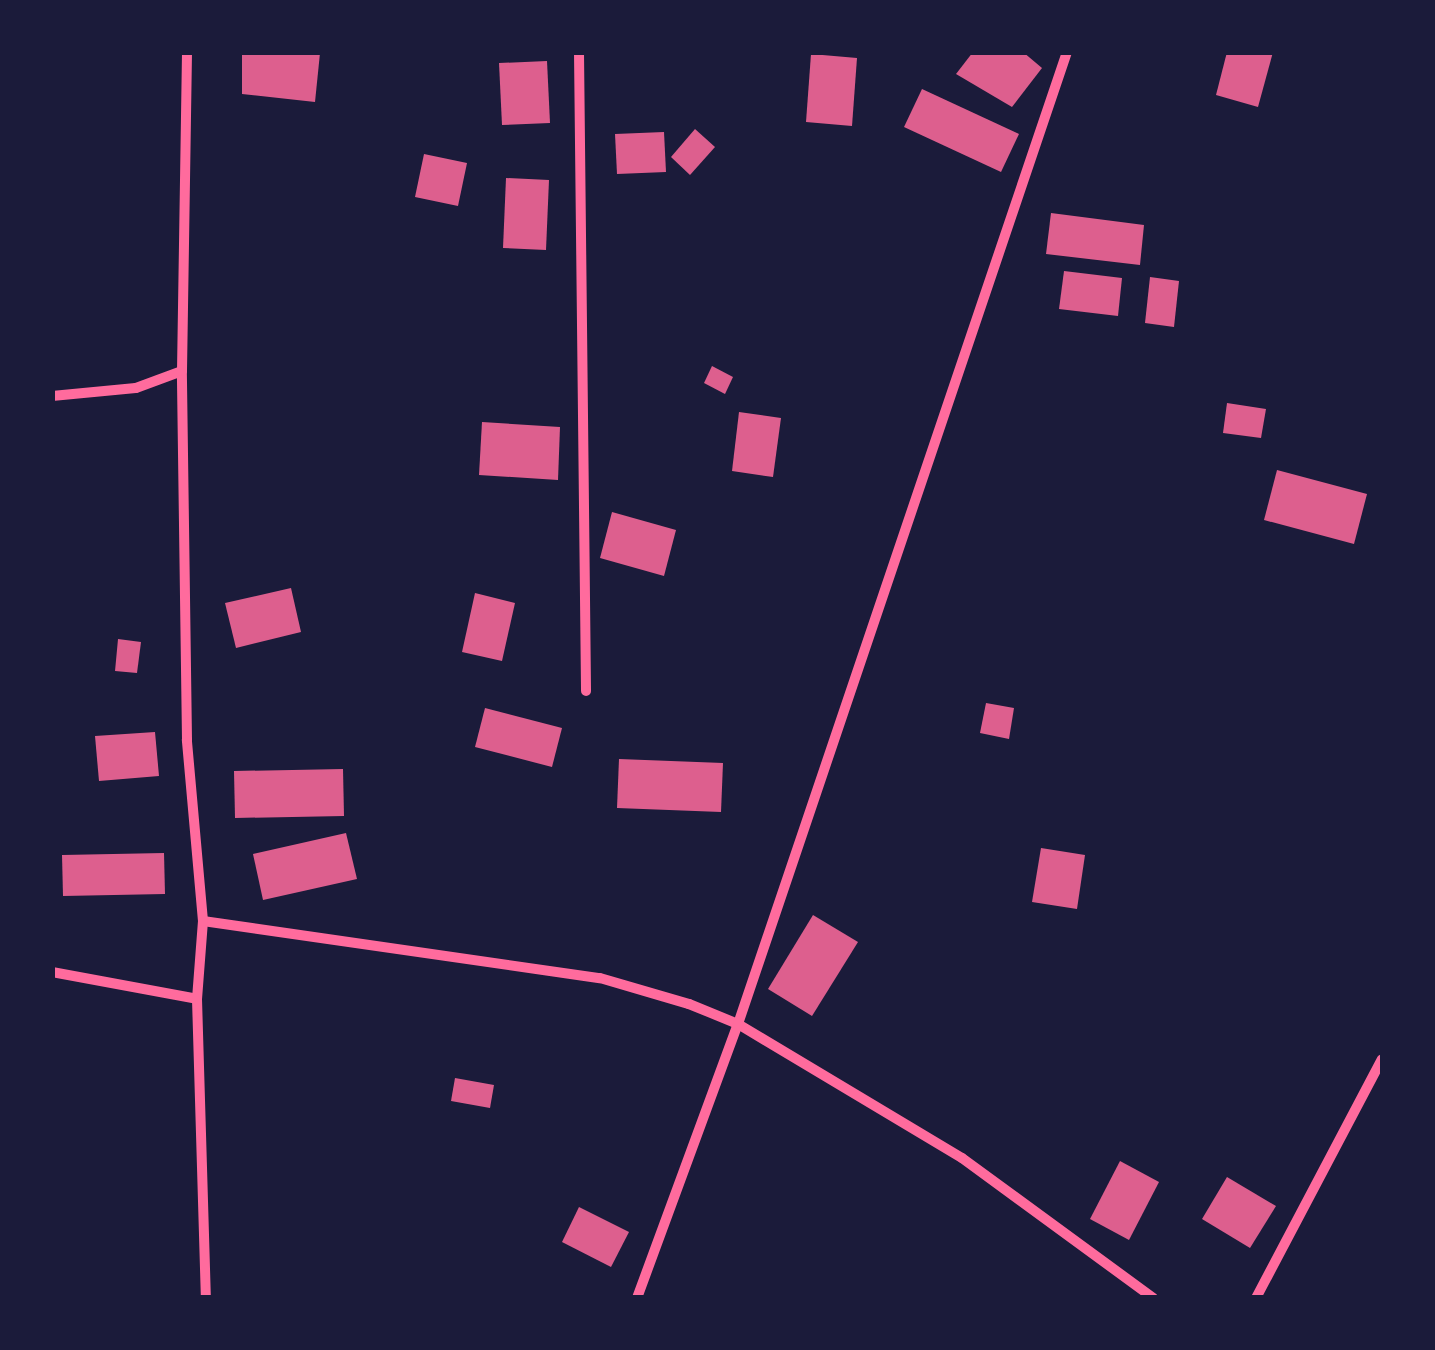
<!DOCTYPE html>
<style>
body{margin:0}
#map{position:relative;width:1435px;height:1350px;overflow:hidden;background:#1b1b3a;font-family:"Work Sans",sans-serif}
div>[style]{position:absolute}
.building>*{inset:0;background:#dd5f8e}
.minor>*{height:10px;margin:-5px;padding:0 5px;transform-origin:5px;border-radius:5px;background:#ff6b9d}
span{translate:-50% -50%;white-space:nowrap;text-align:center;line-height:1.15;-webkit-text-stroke:8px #1b1b3a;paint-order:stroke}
.frame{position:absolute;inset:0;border:55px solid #1b1b3a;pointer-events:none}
</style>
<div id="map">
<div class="building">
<i style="clip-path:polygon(242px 52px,320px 53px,315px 102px,242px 94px)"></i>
<i style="clip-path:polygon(973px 52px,1023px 52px,1042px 68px,1012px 107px,956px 74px)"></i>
<i style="clip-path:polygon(1227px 52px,1273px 52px,1258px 107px,1216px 95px)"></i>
<i style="clip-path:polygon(811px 54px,857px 58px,852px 126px,806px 122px)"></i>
<i style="clip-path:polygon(547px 61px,550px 123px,502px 125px,499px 63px)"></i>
<i style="clip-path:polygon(922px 89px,1019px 134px,1001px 172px,904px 127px)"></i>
<i style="clip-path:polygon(695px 129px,715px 147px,690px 175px,671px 157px)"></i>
<i style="clip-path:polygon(664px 132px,666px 172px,617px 174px,615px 134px)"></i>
<i style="clip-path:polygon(424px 154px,467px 163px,458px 206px,415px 197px)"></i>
<i style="clip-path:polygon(506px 178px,549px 180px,546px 250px,503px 248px)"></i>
<i style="clip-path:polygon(1051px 213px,1144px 225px,1140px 265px,1046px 254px)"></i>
<i style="clip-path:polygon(1064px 271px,1122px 278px,1118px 316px,1059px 309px)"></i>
<i style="clip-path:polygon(1150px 277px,1179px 281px,1174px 327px,1145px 323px)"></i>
<i style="clip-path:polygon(712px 366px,733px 377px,725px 394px,704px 383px)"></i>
<i style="clip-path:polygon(1227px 403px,1266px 409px,1261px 438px,1223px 433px)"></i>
<i style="clip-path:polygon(739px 412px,781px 418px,773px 477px,732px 471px)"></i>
<i style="clip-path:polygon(482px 422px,560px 427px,558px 480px,479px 475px)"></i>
<i style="clip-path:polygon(1277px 470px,1367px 494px,1354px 544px,1264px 520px)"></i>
<i style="clip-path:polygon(612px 512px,676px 530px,664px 576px,600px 558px)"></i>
<i style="clip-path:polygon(291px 588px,301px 632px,236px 648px,225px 603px)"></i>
<i style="clip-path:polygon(475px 593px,515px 603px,502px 661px,462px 652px)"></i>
<i style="clip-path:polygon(118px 639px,141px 642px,137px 673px,115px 671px)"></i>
<i style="clip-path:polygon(986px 703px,1014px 708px,1009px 739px,980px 733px)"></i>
<i style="clip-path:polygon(485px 708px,562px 728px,552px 767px,475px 747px)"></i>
<i style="clip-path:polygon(155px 732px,159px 776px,99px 781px,95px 736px)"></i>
<i style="clip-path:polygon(619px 759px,723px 763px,721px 812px,617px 808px)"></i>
<i style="clip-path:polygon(343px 769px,344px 816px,235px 818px,234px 771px)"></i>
<i style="clip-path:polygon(346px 833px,357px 879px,263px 900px,253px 854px)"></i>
<i style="clip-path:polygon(1041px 848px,1085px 855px,1077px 909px,1032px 902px)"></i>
<i style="clip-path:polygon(164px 853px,165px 894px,63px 896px,62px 855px)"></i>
<i style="clip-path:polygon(813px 915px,858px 942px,812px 1016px,768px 989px)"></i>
<i style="clip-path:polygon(455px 1078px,494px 1085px,490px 1108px,451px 1101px)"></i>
<i style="clip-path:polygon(1120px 1161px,1159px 1182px,1129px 1240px,1090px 1219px)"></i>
<i style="clip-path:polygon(1227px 1177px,1276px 1206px,1250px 1248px,1202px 1219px)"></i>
<i style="clip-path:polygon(579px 1207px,629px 1232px,611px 1267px,562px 1242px)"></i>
</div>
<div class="minor">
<i style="left:579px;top:52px;width:639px;rotate:89.37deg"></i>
<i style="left:52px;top:396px;width:84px;rotate:-5.4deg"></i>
<i style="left:136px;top:388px;width:49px;rotate:-20.3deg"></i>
<i style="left:203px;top:921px;width:401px;rotate:8.2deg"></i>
<i style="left:600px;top:978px;width:93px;rotate:16.3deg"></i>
<i style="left:689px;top:1004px;width:53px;rotate:22.2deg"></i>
<i style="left:738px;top:1024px;width:261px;rotate:30.9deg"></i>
<i style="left:962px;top:1158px;width:237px;rotate:36.2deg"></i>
<i style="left:52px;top:972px;width:147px;rotate:10.5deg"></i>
<i style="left:197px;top:999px;width:78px;rotate:-85.6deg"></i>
<i style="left:203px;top:921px;width:182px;rotate:-95.1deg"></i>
<i style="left:187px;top:740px;width:369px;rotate:-90.8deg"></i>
<i style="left:182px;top:371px;width:319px;rotate:-89.1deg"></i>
<i style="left:197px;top:999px;width:299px;rotate:88.3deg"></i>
<i style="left:637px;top:1298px;width:292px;rotate:-69.8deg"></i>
<i style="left:738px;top:1024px;width:1026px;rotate:-71.3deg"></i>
<i style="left:1256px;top:1298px;width:270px;rotate:-62.2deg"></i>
</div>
<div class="frame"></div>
</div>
